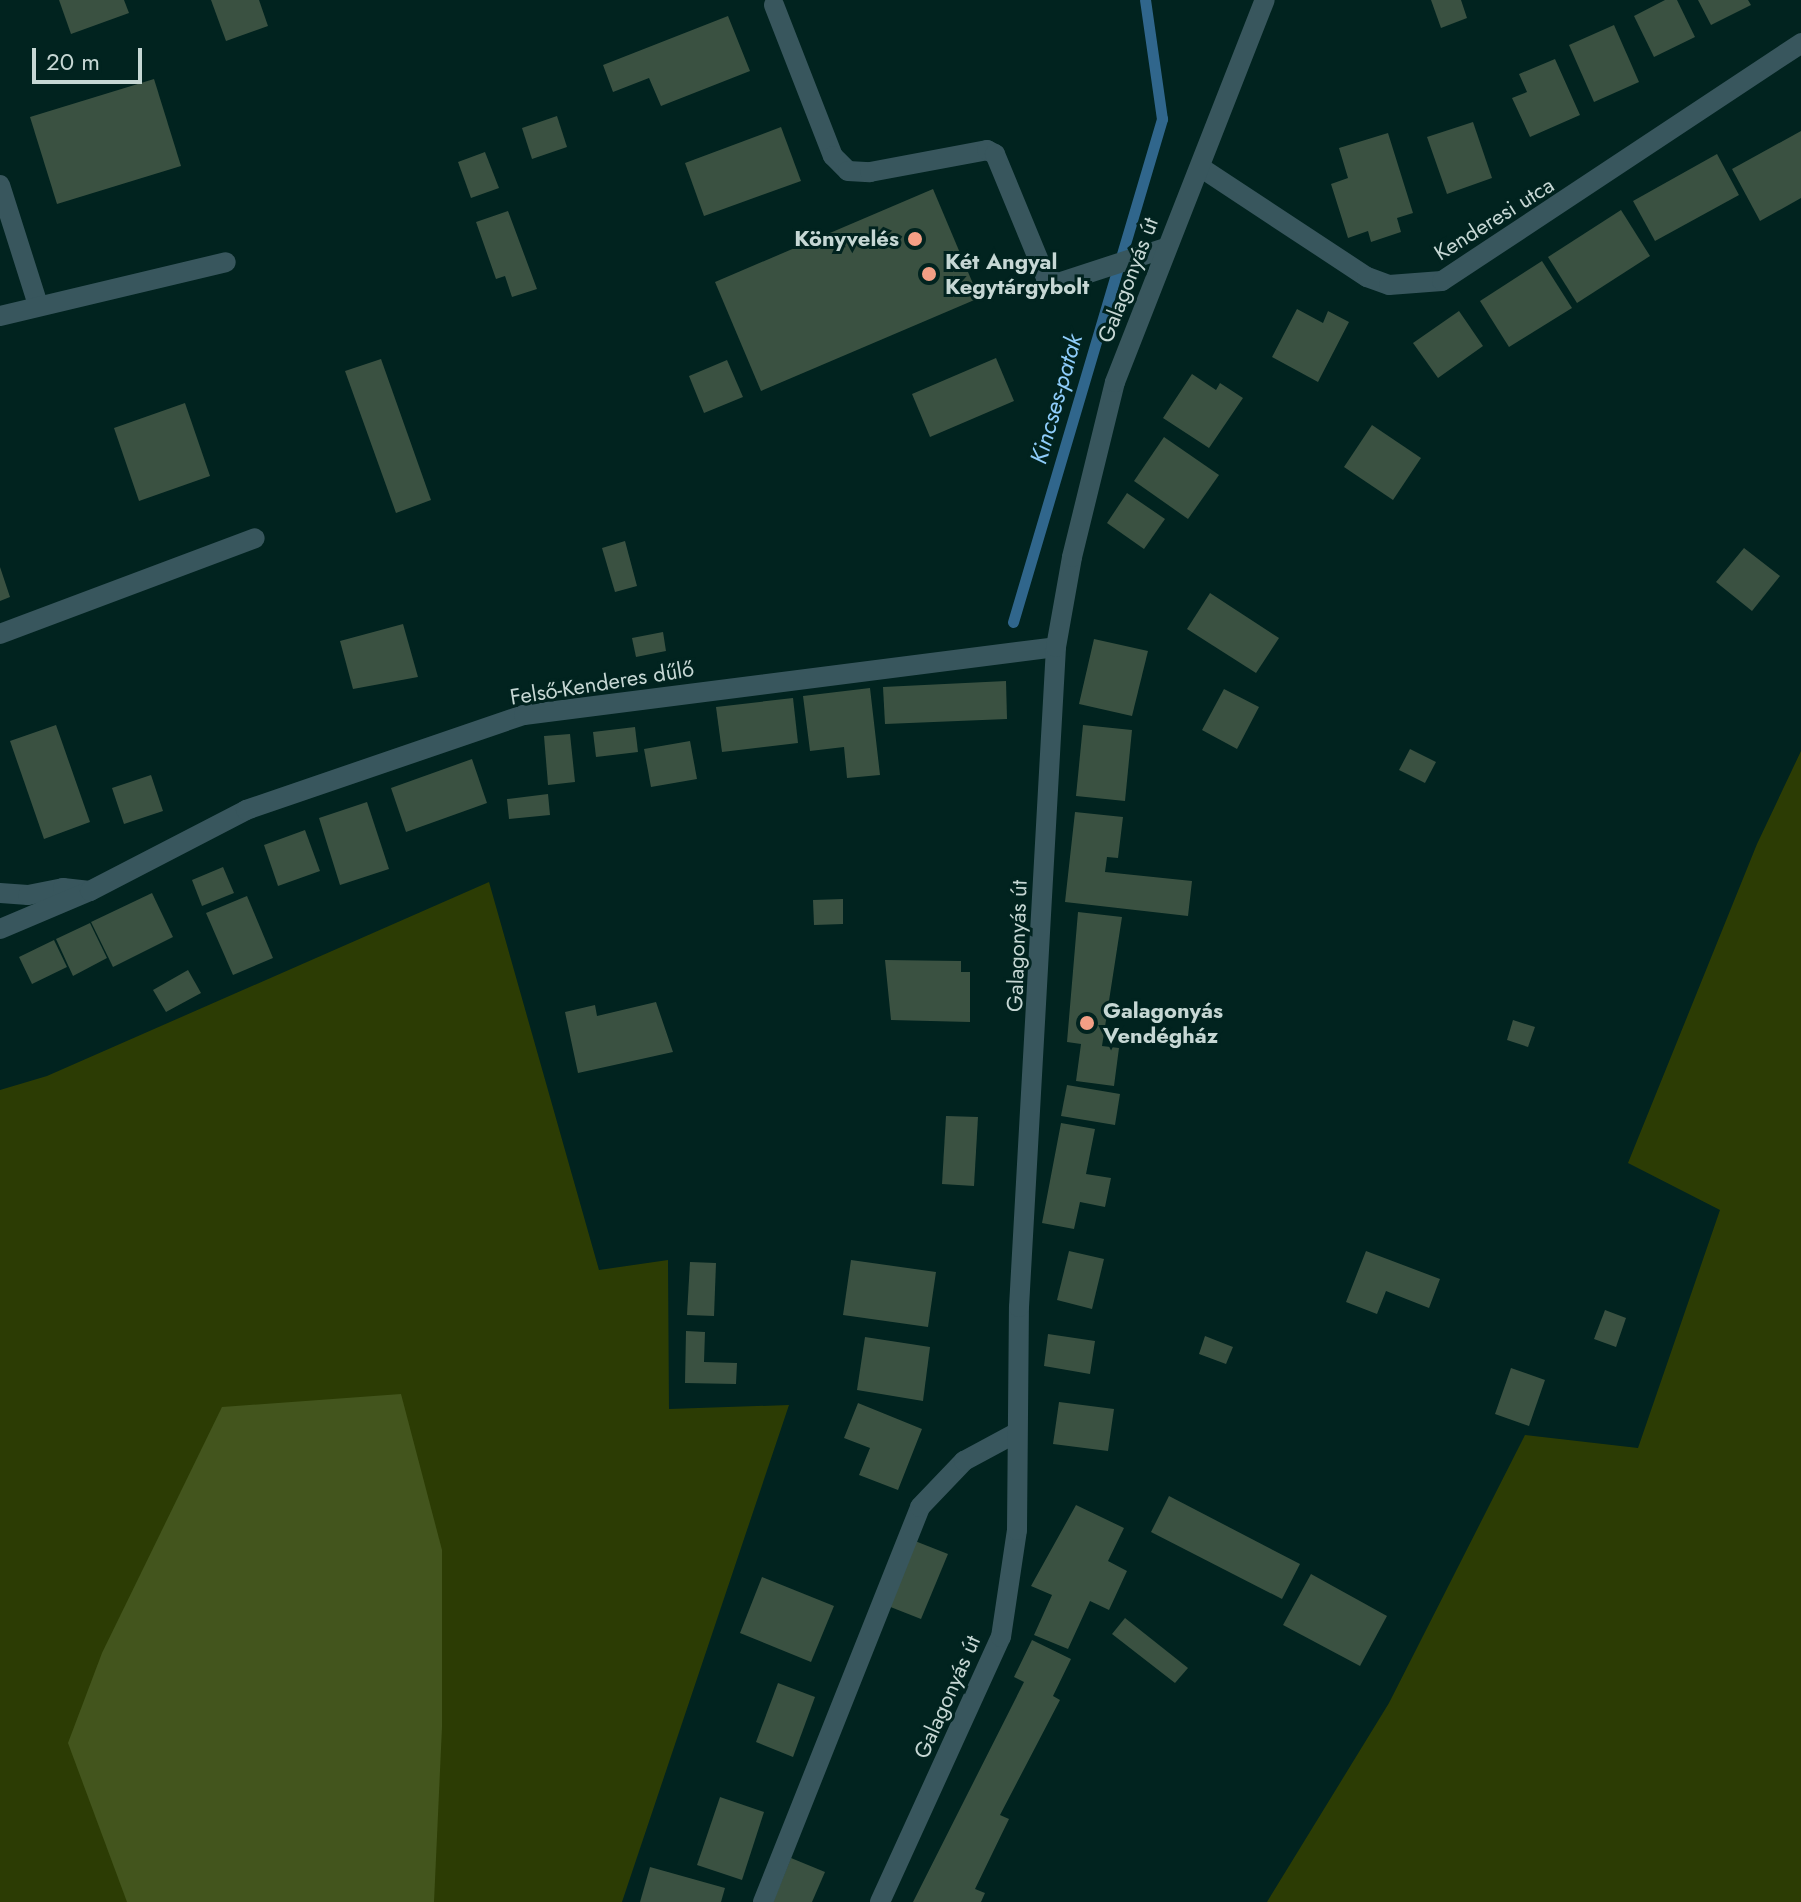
<!DOCTYPE html>
<meta charset="utf-8">
<style>
body{margin:0}
#map{position:relative;width:1801px;height:1902px;overflow:hidden;background:#01231f;font-family:Jost,sans-serif}
div>[style]{position:absolute}
.green>*{inset:0;background:#2c3c04}
.forest>*{inset:0;background:#43551d}
.stream>*{height:11px;margin:-5.5px;padding:0 5.5px;transform-origin:5.5px;border-radius:5.5px;background:#30668c}
.building>*{inset:0;background:#3a5141}
.minor>*{height:20px;margin:-10px;padding:0 10px;transform-origin:10px;border-radius:10px;background:#38565d}
.dots>*{width:22px;height:22px;translate:-50% -50%;box-sizing:border-box;border:4px solid #01231f;border-radius:50%}
span{translate:-50% -50%;white-space:nowrap;text-align:center;line-height:1.15;-webkit-text-stroke:6px #01231f;paint-order:stroke}
.street-label{font-size:22px;color:#c6d7d4}
.poi-label{font-size:22px;color:#c6d7d4;font-weight:700}
.right{translate:-100% -50%;text-align:right}
.left{translate:0 -50%;text-align:left}
.water-label{font-size:24px;color:#8fcdfb;font-style:italic}
.scale{position:absolute;left:32px;top:48px;width:110px;height:36px;box-sizing:border-box;border:4px solid #c6d7d4;border-top:0;padding-left:10px;font-size:24px;line-height:28px;white-space:nowrap;color:#c6d7d4;-webkit-text-stroke:6px #01231f;paint-order:stroke}
</style>
<div id="map">
<div class="green">
<i style="clip-path:polygon(1801px 751px,1801px 1902px,1267px 1902px,1389px 1703px,1525px 1435px,1638px 1448px,1720px 1210px,1628px 1163px,1757px 844px)"></i>
<i style="clip-path:polygon(489px 882px,599px 1270px,668px 1260px,669px 1409px,789px 1405px,622px 1902px,0 1902px,0 1090px,47px 1076px)"></i>
</div>
<div class="forest">
<i style="clip-path:polygon(401px 1394px,442px 1550px,442px 1727px,434px 1902px,127px 1902px,68px 1743px,102px 1653px,222px 1407px)"></i>
</div>
<div class="stream">
<i style="left:1013px;top:622px;width:525px;rotate:-73.5deg"></i>
<i style="left:1162px;top:119px;width:120px;rotate:-98.1deg"></i>
</div>
<div class="building">
<i style="clip-path:polygon(59px 0,124px 0,129px 13px,71px 34px)"></i>
<i style="clip-path:polygon(211px 0,259px 0,268px 26px,226px 41px)"></i>
<i style="clip-path:polygon(1431px 0,1461px 0,1467px 18px,1441px 28px)"></i>
<i style="clip-path:polygon(1665px 0,1677px 0,1695px 37px,1654px 57px,1634px 16px)"></i>
<i style="clip-path:polygon(1698px 0,1748px 0,1751px 5px,1711px 25px)"></i>
<i style="clip-path:polygon(728px 16px,750px 71px,661px 106px,649px 78px,613px 92px,603px 65px)"></i>
<i style="clip-path:polygon(1614px 25px,1639px 82px,1594px 102px,1569px 45px)"></i>
<i style="clip-path:polygon(1555px 59px,1580px 115px,1530px 137px,1512px 98px,1527px 92px,1519px 74px)"></i>
<i style="clip-path:polygon(154px 79px,181px 166px,57px 204px,30px 117px)"></i>
<i style="clip-path:polygon(557px 116px,567px 147px,532px 159px,522px 128px)"></i>
<i style="clip-path:polygon(1473px 122px,1492px 178px,1447px 194px,1427px 137px)"></i>
<i style="clip-path:polygon(781px 127px,801px 181px,704px 216px,685px 163px)"></i>
<i style="clip-path:polygon(1801px 131px,1801px 198px,1760px 221px,1732px 169px)"></i>
<i style="clip-path:polygon(1388px 133px,1413px 213px,1397px 218px,1401px 232px,1371px 242px,1368px 231px,1348px 238px,1331px 184px,1348px 178px,1339px 148px)"></i>
<i style="clip-path:polygon(485px 152px,499px 188px,471px 198px,458px 162px)"></i>
<i style="clip-path:polygon(1717px 154px,1739px 195px,1655px 241px,1633px 201px)"></i>
<i style="clip-path:polygon(933px 189px,979px 298px,761px 391px,715px 282px)"></i>
<i style="clip-path:polygon(1621px 210px,1650px 256px,1577px 303px,1548px 257px)"></i>
<i style="clip-path:polygon(508px 211px,537px 289px,512px 297px,505px 276px,496px 279px,476px 222px)"></i>
<i style="clip-path:polygon(1542px 261px,1572px 308px,1509px 347px,1480px 301px)"></i>
<i style="clip-path:polygon(1297px 309px,1323px 323px,1328px 311px,1349px 322px,1318px 382px,1272px 357px)"></i>
<i style="clip-path:polygon(1459px 311px,1483px 346px,1438px 378px,1413px 343px)"></i>
<i style="clip-path:polygon(996px 358px,1014px 401px,930px 437px,912px 394px)"></i>
<i style="clip-path:polygon(381px 359px,431px 500px,396px 513px,345px 371px)"></i>
<i style="clip-path:polygon(727px 360px,743px 397px,704px 413px,689px 376px)"></i>
<i style="clip-path:polygon(1192px 374px,1216px 390px,1220px 383px,1243px 398px,1209px 448px,1163px 418px)"></i>
<i style="clip-path:polygon(185px 403px,210px 476px,139px 501px,114px 428px)"></i>
<i style="clip-path:polygon(1372px 425px,1421px 458px,1393px 500px,1344px 467px)"></i>
<i style="clip-path:polygon(1164px 437px,1219px 475px,1188px 519px,1134px 481px)"></i>
<i style="clip-path:polygon(1127px 493px,1165px 519px,1144px 549px,1107px 523px)"></i>
<i style="clip-path:polygon(625px 541px,637px 586px,615px 592px,602px 548px)"></i>
<i style="clip-path:polygon(1744px 548px,1780px 576px,1752px 611px,1716px 582px)"></i>
<i style="clip-path:polygon(0 567px,10px 597px,0 601px)"></i>
<i style="clip-path:polygon(1210px 593px,1279px 638px,1256px 673px,1187px 629px)"></i>
<i style="clip-path:polygon(403px 624px,418px 677px,353px 689px,340px 641px)"></i>
<i style="clip-path:polygon(663px 632px,666px 651px,636px 657px,632px 638px)"></i>
<i style="clip-path:polygon(1094px 639px,1148px 651px,1132px 716px,1079px 704px)"></i>
<i style="clip-path:polygon(1006px 681px,1007px 719px,885px 724px,883px 687px)"></i>
<i style="clip-path:polygon(870px 688px,880px 775px,847px 778px,844px 747px,810px 751px,803px 696px)"></i>
<i style="clip-path:polygon(1224px 689px,1259px 707px,1237px 749px,1202px 730px)"></i>
<i style="clip-path:polygon(793px 698px,798px 743px,722px 752px,716px 707px)"></i>
<i style="clip-path:polygon(56px 725px,90px 822px,44px 839px,10px 741px)"></i>
<i style="clip-path:polygon(1083px 725px,1132px 730px,1125px 801px,1076px 796px)"></i>
<i style="clip-path:polygon(635px 727px,638px 752px,596px 757px,593px 732px)"></i>
<i style="clip-path:polygon(570px 734px,575px 782px,548px 785px,544px 736px)"></i>
<i style="clip-path:polygon(690px 741px,697px 779px,651px 787px,644px 749px)"></i>
<i style="clip-path:polygon(1410px 749px,1436px 762px,1425px 783px,1399px 770px)"></i>
<i style="clip-path:polygon(472px 759px,487px 803px,406px 832px,391px 788px)"></i>
<i style="clip-path:polygon(151px 775px,163px 811px,124px 824px,112px 788px)"></i>
<i style="clip-path:polygon(548px 794px,550px 815px,509px 819px,507px 799px)"></i>
<i style="clip-path:polygon(367px 802px,389px 869px,340px 885px,319px 818px)"></i>
<i style="clip-path:polygon(1075px 812px,1123px 817px,1118px 858px,1107px 857px,1105px 872px,1192px 881px,1188px 916px,1065px 902px)"></i>
<i style="clip-path:polygon(305px 830px,320px 871px,278px 886px,264px 845px)"></i>
<i style="clip-path:polygon(223px 867px,234px 893px,202px 906px,192px 880px)"></i>
<i style="clip-path:polygon(152px 893px,173px 937px,113px 967px,91px 922px)"></i>
<i style="clip-path:polygon(247px 896px,273px 958px,233px 975px,206px 913px)"></i>
<i style="clip-path:polygon(843px 899px,843px 924px,814px 925px,813px 900px)"></i>
<i style="clip-path:polygon(1078px 912px,1122px 917px,1102px 1046px,1119px 1048px,1114px 1086px,1076px 1081px,1081px 1044px,1067px 1042px)"></i>
<i style="clip-path:polygon(90px 923px,107px 958px,73px 976px,56px 939px)"></i>
<i style="clip-path:polygon(54px 940px,67px 967px,32px 984px,19px 957px)"></i>
<i style="clip-path:polygon(885px 960px,961px 961px,961px 972px,970px 972px,970px 1022px,891px 1020px)"></i>
<i style="clip-path:polygon(188px 970px,201px 993px,166px 1012px,153px 990px)"></i>
<i style="clip-path:polygon(656px 1002px,673px 1052px,578px 1073px,565px 1012px,595px 1005px,597px 1016px)"></i>
<i style="clip-path:polygon(1513px 1020px,1535px 1027px,1528px 1047px,1507px 1040px)"></i>
<i style="clip-path:polygon(1067px 1085px,1120px 1094px,1115px 1125px,1061px 1116px)"></i>
<i style="clip-path:polygon(946px 1116px,978px 1117px,974px 1186px,942px 1184px)"></i>
<i style="clip-path:polygon(1061px 1123px,1095px 1129px,1086px 1174px,1111px 1178px,1105px 1207px,1080px 1202px,1074px 1229px,1042px 1223px)"></i>
<i style="clip-path:polygon(1069px 1251px,1104px 1259px,1092px 1309px,1057px 1300px)"></i>
<i style="clip-path:polygon(1366px 1251px,1440px 1279px,1429px 1308px,1386px 1291px,1377px 1314px,1346px 1302px)"></i>
<i style="clip-path:polygon(851px 1260px,936px 1272px,928px 1327px,843px 1315px)"></i>
<i style="clip-path:polygon(690px 1262px,716px 1263px,714px 1316px,687px 1315px)"></i>
<i style="clip-path:polygon(1605px 1310px,1626px 1318px,1616px 1347px,1594px 1339px)"></i>
<i style="clip-path:polygon(686px 1331px,705px 1332px,704px 1362px,737px 1363px,736px 1384px,685px 1383px)"></i>
<i style="clip-path:polygon(1048px 1334px,1095px 1341px,1090px 1374px,1044px 1366px)"></i>
<i style="clip-path:polygon(1205px 1336px,1233px 1347px,1226px 1364px,1199px 1354px)"></i>
<i style="clip-path:polygon(865px 1337px,930px 1347px,923px 1401px,857px 1390px)"></i>
<i style="clip-path:polygon(1511px 1368px,1545px 1380px,1529px 1426px,1495px 1414px)"></i>
<i style="clip-path:polygon(1059px 1402px,1114px 1409px,1108px 1451px,1053px 1444px)"></i>
<i style="clip-path:polygon(858px 1403px,922px 1429px,898px 1490px,859px 1475px,870px 1448px,844px 1438px)"></i>
<i style="clip-path:polygon(1169px 1496px,1300px 1564px,1282px 1599px,1151px 1532px)"></i>
<i style="clip-path:polygon(1076px 1505px,1124px 1528px,1108px 1561px,1127px 1571px,1109px 1610px,1090px 1601px,1068px 1649px,1034px 1635px,1052px 1595px,1031px 1586px)"></i>
<i style="clip-path:polygon(915px 1541px,948px 1554px,921px 1619px,888px 1606px)"></i>
<i style="clip-path:polygon(1311px 1574px,1387px 1616px,1360px 1666px,1283px 1625px)"></i>
<i style="clip-path:polygon(762px 1577px,834px 1606px,811px 1662px,740px 1633px)"></i>
<i style="clip-path:polygon(1125px 1618px,1188px 1668px,1175px 1683px,1112px 1634px)"></i>
<i style="clip-path:polygon(1032px 1640px,1071px 1659px,1053px 1696px,1060px 1700px,1000px 1815px,1009px 1819px,975px 1889px,985px 1893px,981px 1902px,913px 1902px,1024px 1682px,1014px 1677px)"></i>
<i style="clip-path:polygon(778px 1683px,815px 1697px,793px 1757px,756px 1742px)"></i>
<i style="clip-path:polygon(720px 1797px,764px 1812px,742px 1880px,697px 1865px)"></i>
<i style="clip-path:polygon(791px 1858px,825px 1872px,812px 1902px,773px 1902px)"></i>
<i style="clip-path:polygon(650px 1867px,725px 1888px,721px 1902px,640px 1902px)"></i>
</div>
<div class="minor">
<i style="left:774px;top:5px;width:162px;rotate:68.7deg"></i>
<i style="left:833px;top:156px;width:21px;rotate:45deg"></i>
<i style="left:848px;top:171px;width:22px;rotate:3deg"></i>
<i style="left:870px;top:172px;width:119px;rotate:-10.6deg"></i>
<i style="left:987px;top:150px;width:9px;rotate:27deg"></i>
<i style="left:995px;top:154px;width:134px;rotate:67.6deg"></i>
<i style="left:1046px;top:278px;width:13px;rotate:23deg"></i>
<i style="left:1058px;top:283px;width:113px;rotate:-18.1deg"></i>
<i style="left:1200px;top:167px;width:200px;rotate:33.4deg"></i>
<i style="left:1367px;top:277px;width:23px;rotate:20deg"></i>
<i style="left:1389px;top:285px;width:53px;rotate:-4.3deg"></i>
<i style="left:1442px;top:281px;width:431px;rotate:-33.5deg"></i>
<i style="left:0;top:185px;width:126px;rotate:72.4deg"></i>
<i style="left:0;top:316px;width:232px;rotate:-13.4deg"></i>
<i style="left:0;top:634px;width:272px;rotate:-20.6deg"></i>
<i style="left:0;top:893px;width:28px;rotate:4deg"></i>
<i style="left:28px;top:895px;width:36px;rotate:-11deg"></i>
<i style="left:63px;top:888px;width:27px;rotate:6deg"></i>
<i style="left:0;top:929px;width:98px;rotate:-22.9deg"></i>
<i style="left:90px;top:891px;width:176px;rotate:-27.4deg"></i>
<i style="left:246px;top:810px;width:294px;rotate:-18.9deg"></i>
<i style="left:524px;top:715px;width:536px;rotate:-7.28deg"></i>
<i style="left:763px;top:1902px;width:425px;rotate:-68.3deg"></i>
<i style="left:920px;top:1507px;width:64px;rotate:-46.3deg"></i>
<i style="left:964px;top:1461px;width:59px;rotate:-28.3deg"></i>
<i style="left:880px;top:1902px;width:291px;rotate:-65.5deg"></i>
<i style="left:1001px;top:1637px;width:108px;rotate:-81.5deg"></i>
<i style="left:1017px;top:1530px;width:223px;rotate:-89.5deg"></i>
<i style="left:1019px;top:1307px;width:661px;rotate:-86.79deg"></i>
<i style="left:1056px;top:647px;width:91px;rotate:-79.9deg"></i>
<i style="left:1072px;top:557px;width:180px;rotate:-76.2deg"></i>
<i style="left:1115px;top:382px;width:410px;rotate:-68.6deg"></i>
</div>
<div class="dots">
<i style="left:915px;top:239px;background:#f39f85"></i>
<i style="left:929px;top:274px;background:#f39f85"></i>
<i style="left:1087px;top:1023px;background:#f39f85"></i>
</div>
<div class="street-label">
<span style="left:1494px;top:219px;rotate:-32deg">Kenderesi utca</span>
<span style="left:1128px;top:280px;rotate:-69deg">Galagonyás út</span>
<span style="left:602px;top:683px;rotate:-9deg">Felső-Kenderes dűlő</span>
<span style="left:1017px;top:946px;rotate:-88deg">Galagonyás út</span>
<span style="left:947px;top:1697px;rotate:-66deg">Galagonyás út</span>
</div>
<div class="poi-label">
<span class="right" style="left:899px;top:239px">Könyvelés</span>
<span class="left" style="left:945px;top:274px">Két Angyal<br>Kegytárgybolt</span>
<span class="left" style="left:1103px;top:1023px">Galagonyás<br>Vendégház</span>
</div>
<div class="water-label">
<span style="left:1056px;top:399px;rotate:-74deg">Kincses-patak</span>
</div>
<div class="scale">20 m</div>
</div>
